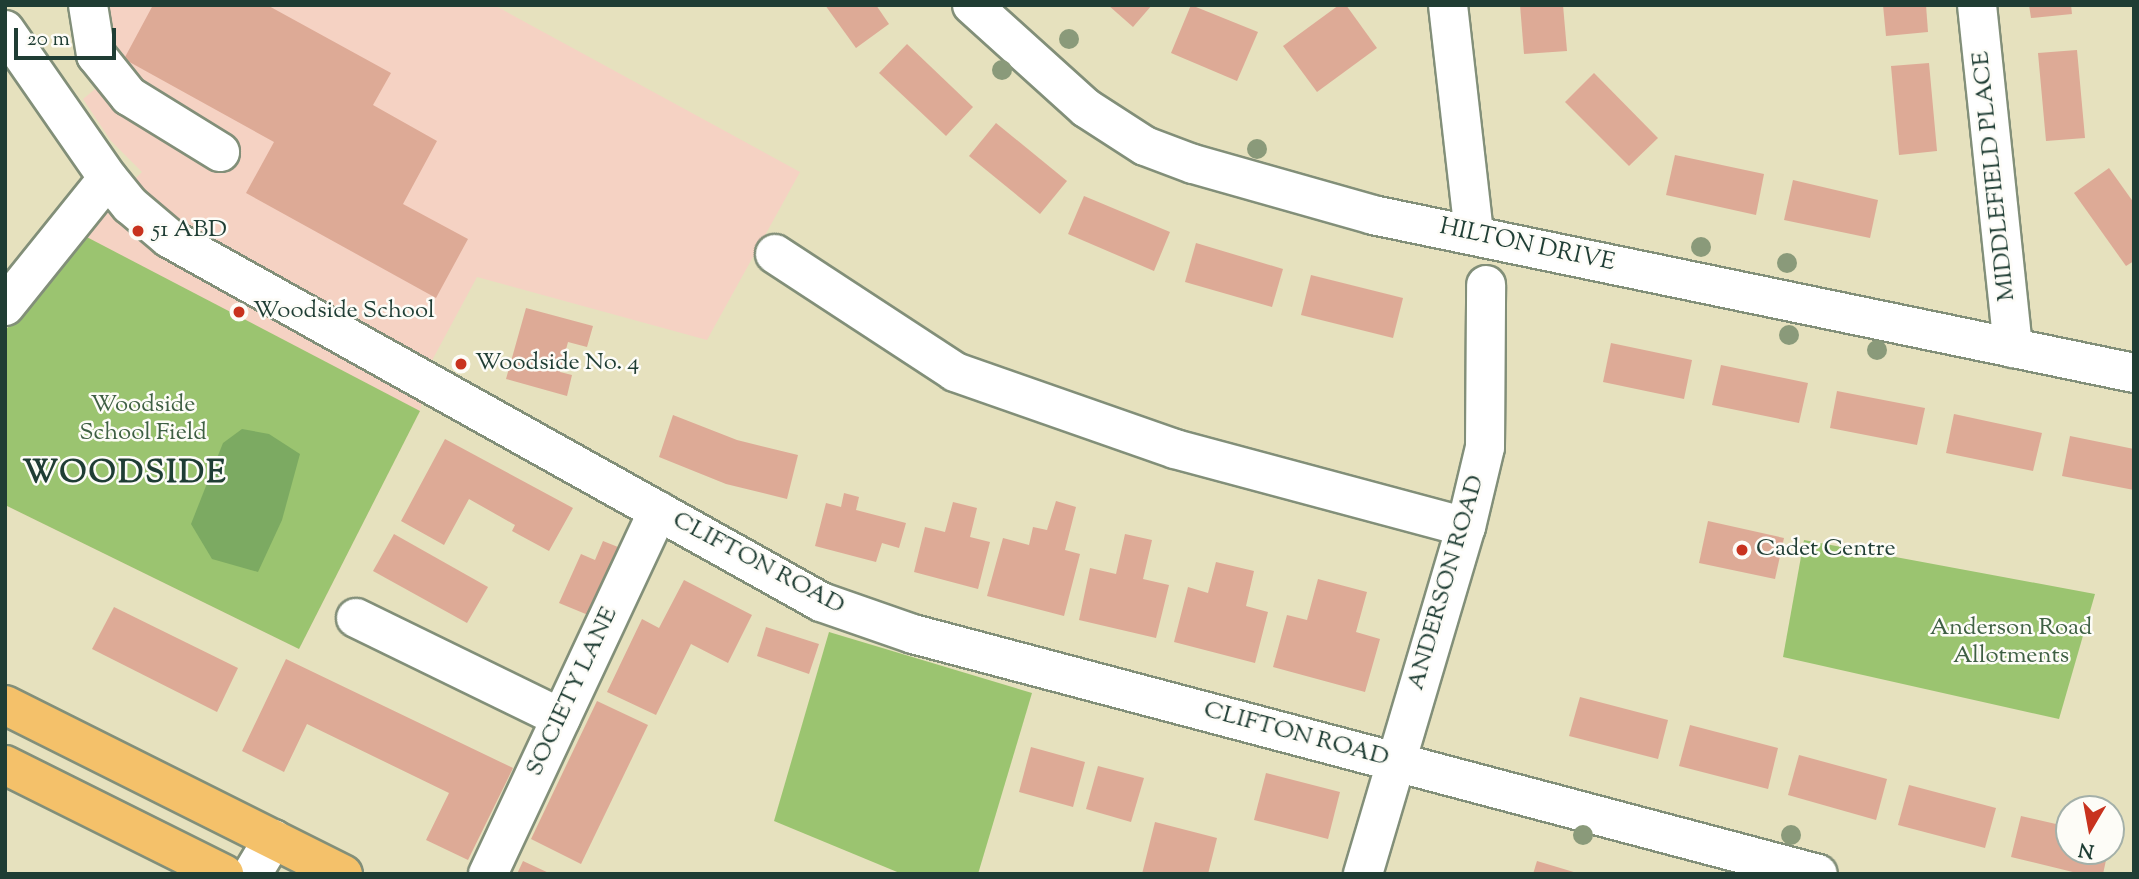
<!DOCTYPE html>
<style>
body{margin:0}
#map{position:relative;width:2139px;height:879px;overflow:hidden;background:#e6e1be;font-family:"Sorts Mill Goudy",serif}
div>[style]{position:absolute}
.built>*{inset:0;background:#f5d2c3}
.green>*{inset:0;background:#9bc470}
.forest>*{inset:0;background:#7caa62}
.building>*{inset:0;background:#ddaa96}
.roads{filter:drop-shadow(2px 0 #828f79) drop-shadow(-2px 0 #828f79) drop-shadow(0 2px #828f79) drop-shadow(0 -2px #828f79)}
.minor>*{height:38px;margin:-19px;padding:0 19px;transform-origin:19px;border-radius:19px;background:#fff}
.major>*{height:38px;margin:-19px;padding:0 19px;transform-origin:19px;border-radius:19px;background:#f4c16a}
.trees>*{width:20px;height:20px;margin:-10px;border-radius:50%;background:#8a9a7a}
.dots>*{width:19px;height:19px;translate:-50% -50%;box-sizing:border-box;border:4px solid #fdfcf7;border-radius:50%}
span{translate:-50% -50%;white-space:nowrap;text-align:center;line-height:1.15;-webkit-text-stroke:5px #fdfcf7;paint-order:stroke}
.street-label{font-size:24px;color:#1f3d34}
.poi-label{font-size:24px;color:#1f3d34}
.left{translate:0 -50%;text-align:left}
.park-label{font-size:24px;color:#3e5f43}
.district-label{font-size:32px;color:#1f3d34;font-weight:700;letter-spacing:2px}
.frame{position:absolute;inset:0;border:7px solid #1f3d34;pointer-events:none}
.north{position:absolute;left:2055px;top:795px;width:70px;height:70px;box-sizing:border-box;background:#fdfcf7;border:2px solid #a4b0a9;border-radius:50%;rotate:190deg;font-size:19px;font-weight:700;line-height:28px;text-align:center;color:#1f3d34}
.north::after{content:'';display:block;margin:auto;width:24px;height:32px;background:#c8321e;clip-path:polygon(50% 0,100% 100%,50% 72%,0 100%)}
.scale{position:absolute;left:14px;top:28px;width:102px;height:32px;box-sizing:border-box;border:4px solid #1f3d34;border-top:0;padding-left:9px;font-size:21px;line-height:24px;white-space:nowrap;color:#1f3d34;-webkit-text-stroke:5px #fdfcf7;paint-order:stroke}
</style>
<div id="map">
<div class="built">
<i style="clip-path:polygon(106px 5px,494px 5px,800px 172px,707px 340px,477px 277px,429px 366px,420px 411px,299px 649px,5px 505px,5px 331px,81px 234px,142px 172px,111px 141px,83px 99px,112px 75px)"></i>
</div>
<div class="green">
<i style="clip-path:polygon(81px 234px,420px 411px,299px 649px,5px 505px,5px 331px)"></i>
<i style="clip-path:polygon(1804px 540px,2095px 594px,2059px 719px,1783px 657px)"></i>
<i style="clip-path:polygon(829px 632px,1032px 693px,978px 874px,902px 874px,774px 821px)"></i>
</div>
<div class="forest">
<i style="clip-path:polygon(242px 429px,269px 434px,300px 454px,282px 520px,258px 572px,212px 559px,191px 524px,223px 443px)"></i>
</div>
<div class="building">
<i style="clip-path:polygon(153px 5px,267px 5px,391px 73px,373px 105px,437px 141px,403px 204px,468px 239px,436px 298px,246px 193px,274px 142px,124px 59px)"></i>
<i style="clip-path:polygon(825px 5px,876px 5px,889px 24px,856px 48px)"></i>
<i style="clip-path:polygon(1108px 5px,1152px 5px,1133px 27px)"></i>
<i style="clip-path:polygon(1191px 5px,1258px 32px,1237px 81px,1171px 53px)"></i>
<i style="clip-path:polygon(1339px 5px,1346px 5px,1377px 48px,1317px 92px,1283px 46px)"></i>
<i style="clip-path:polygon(1520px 5px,1563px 5px,1567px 51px,1524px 54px)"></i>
<i style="clip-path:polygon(1883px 5px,1926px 5px,1928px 32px,1886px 36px)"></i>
<i style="clip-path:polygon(2029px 5px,2071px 5px,2072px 14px,2031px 18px)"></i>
<i style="clip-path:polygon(907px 44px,973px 107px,946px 136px,879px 73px)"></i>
<i style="clip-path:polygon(2077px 50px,2085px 138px,2046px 141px,2038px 53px)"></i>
<i style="clip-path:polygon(1929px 63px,1937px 151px,1899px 155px,1891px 66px)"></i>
<i style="clip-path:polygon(1594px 73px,1658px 138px,1629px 166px,1565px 102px)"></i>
<i style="clip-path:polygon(996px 123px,1067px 181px,1040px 214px,969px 156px)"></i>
<i style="clip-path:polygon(1675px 155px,1764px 174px,1756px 215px,1666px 195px)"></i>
<i style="clip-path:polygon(2109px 168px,2134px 203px,2134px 261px,2126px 266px,2074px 193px)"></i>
<i style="clip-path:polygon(1793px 180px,1878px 200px,1870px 238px,1784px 220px)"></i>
<i style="clip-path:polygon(1084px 196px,1170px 232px,1154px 271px,1068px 234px)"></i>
<i style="clip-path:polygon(1196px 243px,1283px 269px,1272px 307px,1185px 282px)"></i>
<i style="clip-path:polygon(1311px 275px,1403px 298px,1393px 338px,1301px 315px)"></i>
<i style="clip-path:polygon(526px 308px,593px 326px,587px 347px,568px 342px,560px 372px,572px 375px,567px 396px,506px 379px)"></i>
<i style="clip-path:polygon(1611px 343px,1692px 360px,1684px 399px,1603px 382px)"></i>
<i style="clip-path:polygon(1721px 365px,1808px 383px,1799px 423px,1712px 405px)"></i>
<i style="clip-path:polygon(1837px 391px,1925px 408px,1917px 445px,1830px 428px)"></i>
<i style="clip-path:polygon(1954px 414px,2042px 433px,2033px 471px,1946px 453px)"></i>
<i style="clip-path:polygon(673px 415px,737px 440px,798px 455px,787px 499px,726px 484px,659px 457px)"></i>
<i style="clip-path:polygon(2070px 436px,2134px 449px,2134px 490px,2062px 476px)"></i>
<i style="clip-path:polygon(445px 439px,573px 508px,549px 551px,512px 531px,515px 525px,469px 499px,444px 545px,401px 521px)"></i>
<i style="clip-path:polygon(844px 493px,859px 497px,856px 510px,906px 523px,899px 548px,882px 543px,876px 562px,815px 546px,826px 503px,841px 507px)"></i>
<i style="clip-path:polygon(1056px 501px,1076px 507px,1065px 550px,1080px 554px,1064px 616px,987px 596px,1003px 538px,1029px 545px,1033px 527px,1047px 530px)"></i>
<i style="clip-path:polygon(953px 502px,977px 508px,970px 537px,990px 542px,978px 589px,914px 572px,925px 527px,945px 532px)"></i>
<i style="clip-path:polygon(1708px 521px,1784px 538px,1775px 579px,1699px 563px)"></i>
<i style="clip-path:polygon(394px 534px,488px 587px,467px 623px,373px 571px)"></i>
<i style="clip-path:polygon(1125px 534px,1152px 540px,1143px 579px,1169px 585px,1156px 638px,1079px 620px,1090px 568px,1116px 574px)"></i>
<i style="clip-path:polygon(603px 541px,623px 549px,593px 617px,559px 603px,581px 554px,595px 560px)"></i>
<i style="clip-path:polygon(1216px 562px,1254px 571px,1246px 606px,1268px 612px,1255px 663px,1174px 642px,1188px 587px,1208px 593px)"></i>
<i style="clip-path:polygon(1318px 579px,1367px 592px,1356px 632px,1380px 639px,1365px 692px,1273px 667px,1287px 615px,1307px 620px)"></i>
<i style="clip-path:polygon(684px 580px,752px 615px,728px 663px,691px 644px,656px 715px,607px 692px,642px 619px,659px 628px)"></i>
<i style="clip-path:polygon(114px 607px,238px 668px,217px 712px,92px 649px)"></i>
<i style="clip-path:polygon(766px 627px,819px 644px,809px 674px,757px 656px)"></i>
<i style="clip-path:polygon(286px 659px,513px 768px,468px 860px,426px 840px,449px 793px,307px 724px,284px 772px,242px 751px)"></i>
<i style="clip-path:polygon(1580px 697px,1668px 720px,1658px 759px,1569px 736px)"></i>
<i style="clip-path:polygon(597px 701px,648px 725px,581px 864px,531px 839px)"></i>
<i style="clip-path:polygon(1690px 725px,1778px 748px,1768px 789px,1679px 766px)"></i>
<i style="clip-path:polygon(1031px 747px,1085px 762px,1073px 807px,1019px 792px)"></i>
<i style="clip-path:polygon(1799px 755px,1887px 779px,1876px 820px,1788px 795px)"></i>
<i style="clip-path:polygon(1098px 766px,1144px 778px,1131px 822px,1086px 809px)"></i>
<i style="clip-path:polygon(1266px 773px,1340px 792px,1328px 839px,1254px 820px)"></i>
<i style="clip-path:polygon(1909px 785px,1996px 808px,1985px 848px,1898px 825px)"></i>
<i style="clip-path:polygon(2021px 816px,2069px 827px,2069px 851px,2108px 851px,2103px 874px,2081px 874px,2011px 857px)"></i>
<i style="clip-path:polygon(1155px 822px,1217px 838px,1208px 874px,1142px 874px)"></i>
<i style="clip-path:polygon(523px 861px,551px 874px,517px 874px)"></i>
<i style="clip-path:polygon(1537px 861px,1577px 873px,1577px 874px,1533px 874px)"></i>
</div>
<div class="roads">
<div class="minor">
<i style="left:88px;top:5px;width:51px;rotate:80.9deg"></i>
<i style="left:96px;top:55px;width:53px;rotate:51.2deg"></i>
<i style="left:129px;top:96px;width:107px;rotate:31.6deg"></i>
<i style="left:972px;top:5px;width:154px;rotate:42.1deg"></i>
<i style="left:1086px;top:108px;width:70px;rotate:32.8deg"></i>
<i style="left:1145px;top:146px;width:51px;rotate:20.6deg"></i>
<i style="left:1193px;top:164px;width:187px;rotate:15.8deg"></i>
<i style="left:1373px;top:215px;width:777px;rotate:11.73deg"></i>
<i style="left:1448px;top:5px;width:230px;rotate:83.5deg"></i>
<i style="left:1977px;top:5px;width:345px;rotate:84deg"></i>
<i style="left:5px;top:30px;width:180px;rotate:55.2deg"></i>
<i style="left:108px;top:178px;width:35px;rotate:51deg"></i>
<i style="left:130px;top:205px;width:51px;rotate:40.2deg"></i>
<i style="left:169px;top:238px;width:747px;rotate:29.17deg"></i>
<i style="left:821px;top:602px;width:97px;rotate:19.2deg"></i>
<i style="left:913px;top:634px;width:936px;rotate:14.85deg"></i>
<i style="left:775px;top:254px;width:215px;rotate:33.2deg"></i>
<i style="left:955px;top:372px;width:233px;rotate:19.3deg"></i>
<i style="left:1175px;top:449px;width:301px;rotate:15deg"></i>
<i style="left:5px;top:306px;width:164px;rotate:-51.2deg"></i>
<i style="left:356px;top:618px;width:228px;rotate:26deg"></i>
<i style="left:252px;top:874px;width:41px;rotate:-59deg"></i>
<i style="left:488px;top:874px;width:401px;rotate:-64.9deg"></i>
<i style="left:1363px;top:874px;width:362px;rotate:-73.5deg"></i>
<i style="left:1466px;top:527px;width:82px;rotate:-76.6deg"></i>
<i style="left:1485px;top:447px;width:162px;rotate:-89.6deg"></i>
</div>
<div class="major">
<i style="left:5px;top:705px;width:378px;rotate:26.6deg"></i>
<i style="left:5px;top:765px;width:245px;rotate:26.5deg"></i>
</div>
</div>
<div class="trees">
<i style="left:1069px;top:39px"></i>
<i style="left:1002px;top:70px"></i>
<i style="left:1257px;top:149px"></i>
<i style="left:1701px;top:247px"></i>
<i style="left:1787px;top:263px"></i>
<i style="left:1789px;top:335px"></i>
<i style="left:1877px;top:350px"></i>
<i style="left:1583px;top:835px"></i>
<i style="left:1791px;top:835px"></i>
</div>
<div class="dots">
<i style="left:138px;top:231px;background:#c8321e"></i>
<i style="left:239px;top:312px;background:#c8321e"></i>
<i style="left:461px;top:364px;background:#c8321e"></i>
<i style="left:1742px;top:550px;background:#c8321e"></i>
</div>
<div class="street-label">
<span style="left:1995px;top:176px;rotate:-96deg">MIDDLEFIELD PLACE</span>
<span style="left:1527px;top:246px;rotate:12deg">HILTON DRIVE</span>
<span style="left:758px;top:564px;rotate:28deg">CLIFTON ROAD</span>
<span style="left:1447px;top:583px;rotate:-74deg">ANDERSON ROAD</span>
<span style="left:573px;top:692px;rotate:-65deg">SOCIETY LANE</span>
<span style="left:1296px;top:735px;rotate:15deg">CLIFTON ROAD</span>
</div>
<div class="poi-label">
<span class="left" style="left:152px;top:231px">51 ABD</span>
<span class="left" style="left:253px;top:312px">Woodside School</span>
<span class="left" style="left:475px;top:364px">Woodside No. 4</span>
<span class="left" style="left:1756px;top:550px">Cadet Centre</span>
</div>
<div class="park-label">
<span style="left:143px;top:420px">Woodside<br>School Field</span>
<span style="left:2011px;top:643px">Anderson Road<br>Allotments</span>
</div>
<div class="district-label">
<span style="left:125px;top:474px">WOODSIDE</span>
</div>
<div class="frame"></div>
<div class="north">N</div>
<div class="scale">20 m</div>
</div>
